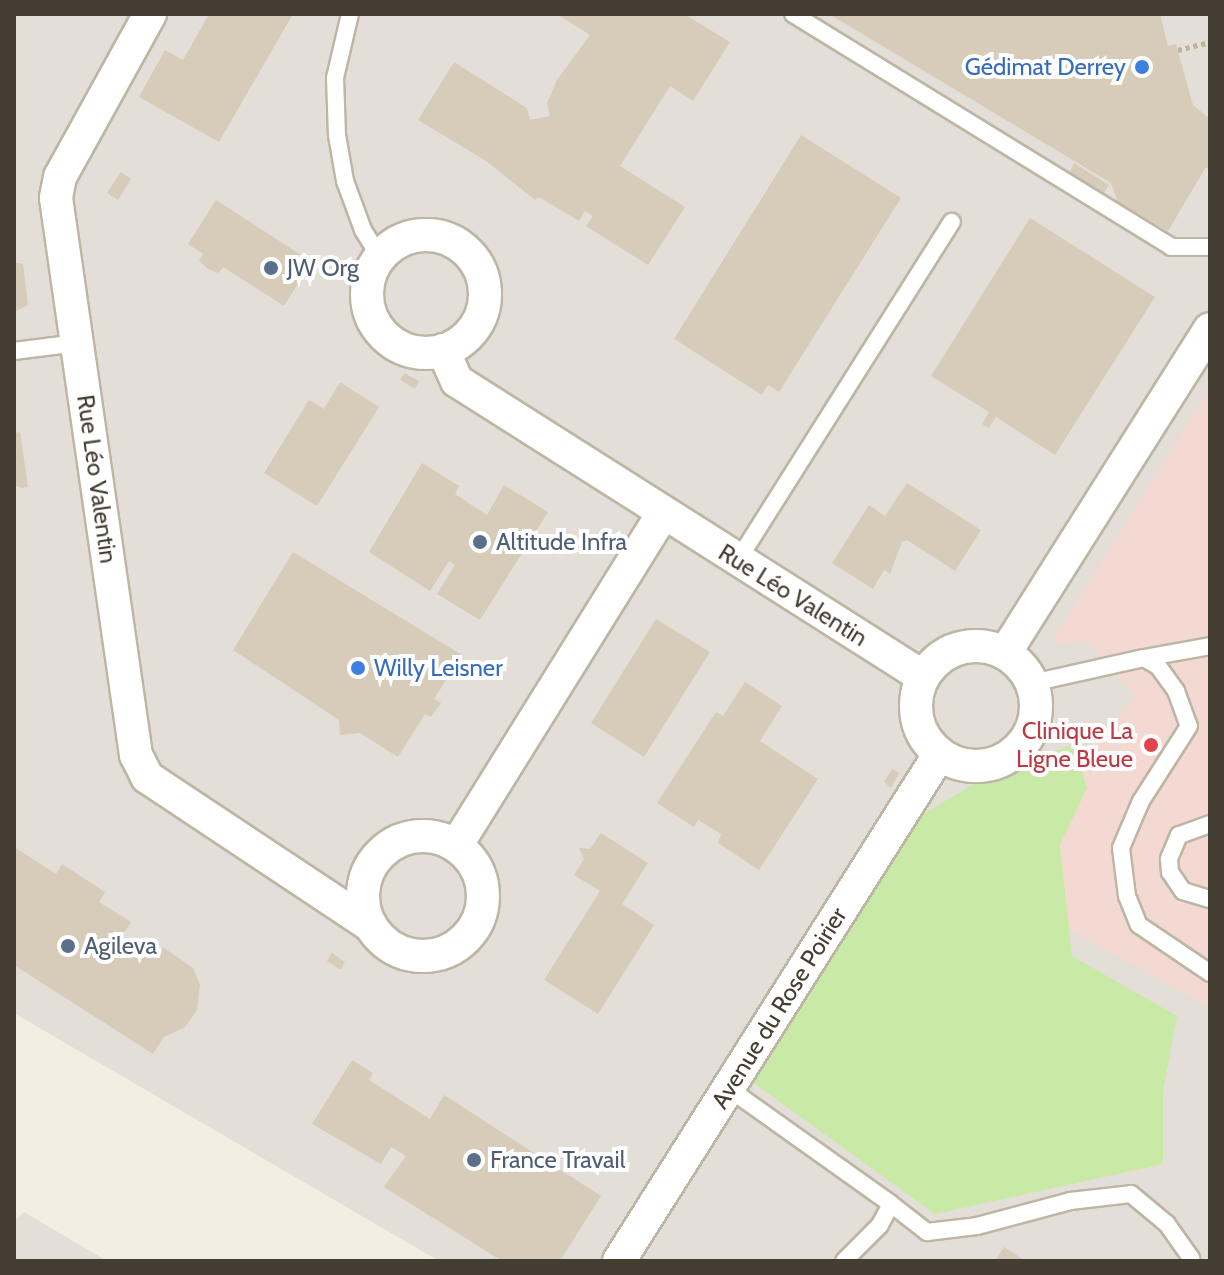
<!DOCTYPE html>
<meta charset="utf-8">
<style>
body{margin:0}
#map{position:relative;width:1224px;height:1275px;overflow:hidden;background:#f2eee1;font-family:Cabin,sans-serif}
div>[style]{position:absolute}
.industrial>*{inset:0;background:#e3ded7}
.medical>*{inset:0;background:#f4d9d3}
.green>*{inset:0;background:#c9e9a7}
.building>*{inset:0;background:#d7ccb9}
.path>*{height:5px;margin-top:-2.5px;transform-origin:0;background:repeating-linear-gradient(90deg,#c0b294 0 4px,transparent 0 8px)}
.roads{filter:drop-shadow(2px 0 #bdb6a4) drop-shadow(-2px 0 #bdb6a4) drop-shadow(0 2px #bdb6a4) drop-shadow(0 -2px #bdb6a4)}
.lane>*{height:16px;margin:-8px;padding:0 8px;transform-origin:8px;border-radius:8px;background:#fff}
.street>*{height:32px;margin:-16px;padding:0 16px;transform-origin:16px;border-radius:16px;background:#fff}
.street>.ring{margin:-16px;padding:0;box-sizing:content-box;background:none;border:32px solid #fff;border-radius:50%}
.dots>*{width:22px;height:22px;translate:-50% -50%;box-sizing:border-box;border:4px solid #fff;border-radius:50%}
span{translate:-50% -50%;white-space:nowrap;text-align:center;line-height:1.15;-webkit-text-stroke:8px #fff;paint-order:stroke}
.shop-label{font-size:24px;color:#366cbe}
.right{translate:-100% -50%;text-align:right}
.left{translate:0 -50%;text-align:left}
.service-label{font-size:24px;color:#4e5e75}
.street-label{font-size:24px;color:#433d32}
.health-label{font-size:24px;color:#be3a42}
.frame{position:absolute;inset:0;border:16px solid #433d32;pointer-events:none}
</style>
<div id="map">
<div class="industrial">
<i style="clip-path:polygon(14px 14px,1210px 14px,1210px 1261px,439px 1261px,14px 1013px)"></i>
<i style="clip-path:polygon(24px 1212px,107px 1261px,14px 1261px,14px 1221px)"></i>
</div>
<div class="medical">
<i style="clip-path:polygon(1210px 388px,1210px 1008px,1058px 923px,1047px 792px,1136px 697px,1088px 642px,1051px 643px)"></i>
</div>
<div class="green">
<i style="clip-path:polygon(1074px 744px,1087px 788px,1060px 845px,1072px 956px,1177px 1016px,1163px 1092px,1163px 1164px,935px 1214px,751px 1081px,890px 833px,976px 783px)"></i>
</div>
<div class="building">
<i style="clip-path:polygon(209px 14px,293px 14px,219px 142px,139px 97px,165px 50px,183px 60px)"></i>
<i style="clip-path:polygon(557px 14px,684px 14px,730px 42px,693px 101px,670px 86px,620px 166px,685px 207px,648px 265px,586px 226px,593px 216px,585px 211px,579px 221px,539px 197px,535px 200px,486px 161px,418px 120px,454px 62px,527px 108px,530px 120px,550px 116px,547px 103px,557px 80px,590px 35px)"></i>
<i style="clip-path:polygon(829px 14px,1160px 14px,1168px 46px,1176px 44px,1193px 105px,1210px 119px,1210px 170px,1206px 167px,1168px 231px,1118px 202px,1111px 183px)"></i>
<i style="clip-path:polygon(801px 135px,901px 198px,779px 392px,768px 385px,762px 395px,674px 339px)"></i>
<i style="clip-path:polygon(1074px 163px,1109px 185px,1102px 196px,1068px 176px)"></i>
<i style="clip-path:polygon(121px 172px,131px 179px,118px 200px,107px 193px)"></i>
<i style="clip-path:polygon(216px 200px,312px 262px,284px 306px,223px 267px,219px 273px,208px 269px,199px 261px,203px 254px,188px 244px)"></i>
<i style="clip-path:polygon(1030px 218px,1155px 297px,1055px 455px,996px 417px,989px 428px,982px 424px,989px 412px,931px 376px)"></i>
<i style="clip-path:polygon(14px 262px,23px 264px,28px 305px,14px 312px)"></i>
<i style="clip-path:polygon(404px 373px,419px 381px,415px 389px,400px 380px)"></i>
<i style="clip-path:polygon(340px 382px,379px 407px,317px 506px,264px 473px,309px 400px,324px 409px)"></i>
<i style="clip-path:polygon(20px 432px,28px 487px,22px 488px,14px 485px,14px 433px)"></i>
<i style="clip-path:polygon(422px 463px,459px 486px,455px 494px,487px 515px,504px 485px,548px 512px,480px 620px,437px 594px,455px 565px,449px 561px,430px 591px,369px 552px)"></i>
<i style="clip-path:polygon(907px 483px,981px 530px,955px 571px,907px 540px,902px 542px,890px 574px,884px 570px,873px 589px,832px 563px,869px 505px,885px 516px)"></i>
<i style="clip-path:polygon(293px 552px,462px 655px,434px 699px,441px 703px,431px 717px,425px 714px,398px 757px,360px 733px,340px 735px,339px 720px,233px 650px)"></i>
<i style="clip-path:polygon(656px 619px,710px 652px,644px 757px,591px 723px)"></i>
<i style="clip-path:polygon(745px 682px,782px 706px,760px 741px,818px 779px,759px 870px,718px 843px,721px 834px,698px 820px,694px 827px,657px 803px,716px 712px,723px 716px)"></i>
<i style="clip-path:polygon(892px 769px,899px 773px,891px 788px,884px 782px)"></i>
<i style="clip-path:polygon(601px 833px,648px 863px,622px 904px,654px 925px,598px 1014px,544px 980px,600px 891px,574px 875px,584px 859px,579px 848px,590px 849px)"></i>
<i style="clip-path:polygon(14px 847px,56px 874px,62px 864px,105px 892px,99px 902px,131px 922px,113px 950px,125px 958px,142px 948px,164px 948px,193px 968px,200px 985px,197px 1010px,185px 1027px,164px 1037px,153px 1054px,14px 965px)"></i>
<i style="clip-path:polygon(332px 953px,345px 962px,341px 970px,327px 961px)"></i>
<i style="clip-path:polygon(352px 1060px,373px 1073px,369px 1080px,430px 1119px,444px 1095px,601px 1196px,560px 1261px,502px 1261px,384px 1187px,406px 1156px,391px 1147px,381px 1164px,312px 1124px)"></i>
<i style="clip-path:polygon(1004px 1247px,1026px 1261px,995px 1261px)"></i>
</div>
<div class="path">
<i style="left:1178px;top:50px;width:33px;rotate:-14deg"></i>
</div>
<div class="roads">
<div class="lane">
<i style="left:350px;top:14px;width:66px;rotate:103.2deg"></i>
<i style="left:335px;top:78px;width:57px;rotate:88deg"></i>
<i style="left:337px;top:135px;width:47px;rotate:80.1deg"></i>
<i style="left:345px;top:181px;width:52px;rotate:69.8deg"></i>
<i style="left:363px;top:230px;width:32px;rotate:58deg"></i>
<i style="left:793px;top:14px;width:444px;rotate:31.6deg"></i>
<i style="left:1171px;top:247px;width:39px"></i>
<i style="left:14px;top:351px;width:64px;rotate:-7.2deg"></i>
<i style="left:738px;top:560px;width:400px;rotate:-57.7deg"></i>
<i style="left:1144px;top:658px;width:67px;rotate:-10.3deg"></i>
<i style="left:1032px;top:683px;width:115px;rotate:-12.6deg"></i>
<i style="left:1144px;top:658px;width:16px;rotate:30deg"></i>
<i style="left:1158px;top:666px;width:31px;rotate:54deg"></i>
<i style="left:1176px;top:691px;width:37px;rotate:70deg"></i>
<i style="left:1189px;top:726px;width:89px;rotate:122.6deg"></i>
<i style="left:1141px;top:801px;width:51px;rotate:113.1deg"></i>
<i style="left:1121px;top:848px;width:48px;rotate:82.9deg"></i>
<i style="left:1127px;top:896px;width:31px;rotate:68deg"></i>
<i style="left:1139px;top:925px;width:86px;rotate:34.1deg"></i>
<i style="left:1210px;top:824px;width:33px;rotate:160deg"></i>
<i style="left:1179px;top:835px;width:26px;rotate:113deg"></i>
<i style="left:1169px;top:859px;width:13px;rotate:86deg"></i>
<i style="left:1170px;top:872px;width:23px;rotate:56deg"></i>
<i style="left:1183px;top:891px;width:28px;rotate:17deg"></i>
<i style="left:728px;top:1088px;width:200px;rotate:35.4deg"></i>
<i style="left:891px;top:1204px;width:24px;rotate:118deg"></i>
<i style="left:880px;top:1225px;width:51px;rotate:135deg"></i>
<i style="left:891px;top:1204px;width:46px;rotate:37.9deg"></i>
<i style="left:927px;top:1232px;width:50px;rotate:-6.8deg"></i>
<i style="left:977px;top:1226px;width:96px;rotate:-15deg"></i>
<i style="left:1070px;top:1201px;width:61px;rotate:-6.5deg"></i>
<i style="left:1131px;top:1194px;width:47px;rotate:39.8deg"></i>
<i style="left:1167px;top:1224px;width:42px;rotate:54.8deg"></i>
</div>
<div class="street">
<i style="left:150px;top:14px;width:186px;rotate:118.9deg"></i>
<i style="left:60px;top:177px;width:21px;rotate:101deg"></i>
<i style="left:56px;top:198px;width:563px;rotate:81.83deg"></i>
<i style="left:136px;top:755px;width:25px;rotate:63deg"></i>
<i style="left:147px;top:777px;width:269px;rotate:33.6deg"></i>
<i class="ring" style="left:367px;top:235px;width:86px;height:86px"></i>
<i style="left:443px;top:350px;width:34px;rotate:66deg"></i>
<i style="left:457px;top:381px;width:551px;rotate:32.39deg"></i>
<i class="ring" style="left:916px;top:646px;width:88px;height:88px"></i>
<i style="left:1005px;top:653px;width:383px;rotate:-57.7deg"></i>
<i class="ring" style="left:363px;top:836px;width:88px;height:88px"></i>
<i style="left:456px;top:846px;width:391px;rotate:-58.1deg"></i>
<i style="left:619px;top:1261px;width:599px;rotate:-57.69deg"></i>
</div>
</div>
<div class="dots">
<i style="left:1142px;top:67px;background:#3f7fe0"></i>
<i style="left:271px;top:268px;background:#5c6f8a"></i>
<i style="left:480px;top:542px;background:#5c6f8a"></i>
<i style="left:358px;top:668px;background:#3f7fe0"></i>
<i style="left:1151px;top:745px;background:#e0444e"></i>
<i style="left:68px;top:946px;background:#5c6f8a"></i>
<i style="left:474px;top:1160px;background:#5c6f8a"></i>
</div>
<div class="shop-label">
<span class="right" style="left:1126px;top:67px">Gédimat Derrey</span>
<span class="left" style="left:374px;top:668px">Willy Leisner</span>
</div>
<div class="service-label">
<span class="left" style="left:287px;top:268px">JW Org</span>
<span class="left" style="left:496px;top:542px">Altitude Infra</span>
<span class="left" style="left:84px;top:946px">Agileva</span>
<span class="left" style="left:490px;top:1160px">France Travail</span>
</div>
<div class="street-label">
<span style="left:97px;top:479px;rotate:82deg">Rue Léo Valentin</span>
<span style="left:793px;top:595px;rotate:32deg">Rue Léo Valentin</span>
<span style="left:779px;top:1008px;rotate:-58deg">Avenue du Rose Poirier</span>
</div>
<div class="health-label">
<span class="right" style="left:1133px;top:745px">Clinique La<br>Ligne Bleue</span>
</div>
<div class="frame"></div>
</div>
